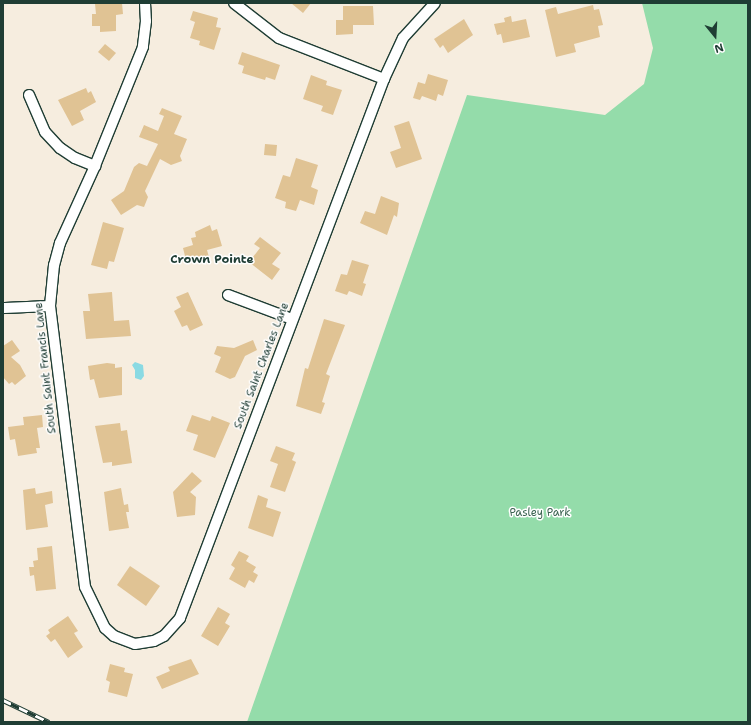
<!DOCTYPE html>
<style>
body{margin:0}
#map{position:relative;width:751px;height:725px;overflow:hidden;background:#f6eddf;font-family:"Shantell Sans",sans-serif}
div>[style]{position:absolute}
.green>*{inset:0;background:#94dcaa}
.water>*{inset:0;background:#8adae3}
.building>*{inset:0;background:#e0c394}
.roads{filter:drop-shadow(1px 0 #1f3d34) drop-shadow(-1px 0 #1f3d34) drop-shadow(0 1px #1f3d34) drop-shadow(0 -1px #1f3d34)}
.minor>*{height:10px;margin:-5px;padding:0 5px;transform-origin:5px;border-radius:5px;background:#fff}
.rail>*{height:4.5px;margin-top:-2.25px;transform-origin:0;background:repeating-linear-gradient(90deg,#fff 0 9px,#1f3d34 0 18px);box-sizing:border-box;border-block:1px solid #1f3d34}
span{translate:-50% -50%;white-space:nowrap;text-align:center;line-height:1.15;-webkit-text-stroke:3px #fff;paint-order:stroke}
.street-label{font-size:11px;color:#1f3d34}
.park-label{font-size:11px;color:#3c6552}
.neighbourhood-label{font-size:12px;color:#1f3d34;font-weight:700}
.frame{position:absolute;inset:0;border:4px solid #1f3d34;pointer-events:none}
.north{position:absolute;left:695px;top:16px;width:40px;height:40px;-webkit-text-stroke:3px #fff;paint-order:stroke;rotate:162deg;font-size:11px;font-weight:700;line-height:16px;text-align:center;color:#1f3d34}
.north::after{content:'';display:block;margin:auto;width:14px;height:18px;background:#1f3d34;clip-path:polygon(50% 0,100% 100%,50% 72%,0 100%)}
</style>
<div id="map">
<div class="green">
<i style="clip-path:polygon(642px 3px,748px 3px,748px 722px,247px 722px,467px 95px,605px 115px,644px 84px,653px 48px)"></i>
</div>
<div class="water">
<i style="clip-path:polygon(135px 362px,143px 365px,144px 376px,141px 380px,135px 378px,135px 370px,132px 365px)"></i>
</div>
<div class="building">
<i style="clip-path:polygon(112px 3px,122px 3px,123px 14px,116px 15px,116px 31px,100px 32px,100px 26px,92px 26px,92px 14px,96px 14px,95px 4px)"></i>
<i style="clip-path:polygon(291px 3px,311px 3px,303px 13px)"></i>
<i style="clip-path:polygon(593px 5px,594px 10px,599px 9px,603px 25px,598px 26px,600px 37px,574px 44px,576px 52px,556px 57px,545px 10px,556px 7px,558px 14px)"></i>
<i style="clip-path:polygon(343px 6px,373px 6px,374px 25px,353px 25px,353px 34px,336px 35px,336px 20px,343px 20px)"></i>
<i style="clip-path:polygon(193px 11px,218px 18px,216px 27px,221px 28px,214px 50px,199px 45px,200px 41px,190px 38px,195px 22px,190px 20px)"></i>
<i style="clip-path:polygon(511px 16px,512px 22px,526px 19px,530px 37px,503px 43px,501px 34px,497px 35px,494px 24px,505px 22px,504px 18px)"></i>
<i style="clip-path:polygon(464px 19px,473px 35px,448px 53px,443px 45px,440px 48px,434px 39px)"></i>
<i style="clip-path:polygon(105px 44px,116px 53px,109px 61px,98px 52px)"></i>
<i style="clip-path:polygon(242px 52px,280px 65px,275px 80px,266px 77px,265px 80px,242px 73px,244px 66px,238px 64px)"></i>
<i style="clip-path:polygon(428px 74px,448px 80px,443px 96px,438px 94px,436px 101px,422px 96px,420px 100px,413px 98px,418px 82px,425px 84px)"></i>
<i style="clip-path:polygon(311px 75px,327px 81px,326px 85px,342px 90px,333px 115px,321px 111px,323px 106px,303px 99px)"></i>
<i style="clip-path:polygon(86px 88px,88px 93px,91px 91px,96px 102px,80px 111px,84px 120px,72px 126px,58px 100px)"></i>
<i style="clip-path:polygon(162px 108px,182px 116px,174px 134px,187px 139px,180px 156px,182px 161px,171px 165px,160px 159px,145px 191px,148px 197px,144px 207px,137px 205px,121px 215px,111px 200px,124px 191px,134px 167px,139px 163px,147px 166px,158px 144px,139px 137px,144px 125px,158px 131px,164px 116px,159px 114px)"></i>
<i style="clip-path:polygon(409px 121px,422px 159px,396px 168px,390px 152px,401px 148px,394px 126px)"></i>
<i style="clip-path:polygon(265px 144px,277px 145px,276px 156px,264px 155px)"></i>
<i style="clip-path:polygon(296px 158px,318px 165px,311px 187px,318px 190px,314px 205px,300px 200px,296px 211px,285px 208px,286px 202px,275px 198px,283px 175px,290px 177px)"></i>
<i style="clip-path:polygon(381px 196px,399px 203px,397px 217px,394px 215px,387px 235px,360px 223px,365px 211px,375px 214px)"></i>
<i style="clip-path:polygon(103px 222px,124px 228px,114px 262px,109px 261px,107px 269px,91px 265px)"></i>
<i style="clip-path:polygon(210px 225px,212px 231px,217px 229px,222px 246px,207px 250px,210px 261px,198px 264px,196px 257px,186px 260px,183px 248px,193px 245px,191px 238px,196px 237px,195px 232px)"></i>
<i style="clip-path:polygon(260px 237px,281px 253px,272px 264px,280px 269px,272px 280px,249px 262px,260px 248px,254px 244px)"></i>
<i style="clip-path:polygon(352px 260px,369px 265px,363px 283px,366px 284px,362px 296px,349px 291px,347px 295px,335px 291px,341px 274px,347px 275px)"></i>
<i style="clip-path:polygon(112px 292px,114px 321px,129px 320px,131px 336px,86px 339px,83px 311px,90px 311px,88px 294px)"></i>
<i style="clip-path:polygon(188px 292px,203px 325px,190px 331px,187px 325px,182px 327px,174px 311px,181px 307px,176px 297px)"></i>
<i style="clip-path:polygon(324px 319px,345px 325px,326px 374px,330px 376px,322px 402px,325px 403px,321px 414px,296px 406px,305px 368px,308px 369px)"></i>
<i style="clip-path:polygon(12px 340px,20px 351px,11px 357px,20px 365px,26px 376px,15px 385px,12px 382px,9px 384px,3px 377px,3px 346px)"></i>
<i style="clip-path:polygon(253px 340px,257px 350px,245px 356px,235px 377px,230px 379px,215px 372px,221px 357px,214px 354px,217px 346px,234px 348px)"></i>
<i style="clip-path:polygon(107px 363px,115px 364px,115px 368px,122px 367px,122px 395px,99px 398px,94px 379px,90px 380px,88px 366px)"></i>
<i style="clip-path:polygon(42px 415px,43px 427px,37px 428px,40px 448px,36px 448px,37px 453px,18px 456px,15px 439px,10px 440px,8px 427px,24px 425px,23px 417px)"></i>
<i style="clip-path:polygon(192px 415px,210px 421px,212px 416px,230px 423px,215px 458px,193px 450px,198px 435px,186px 431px)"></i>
<i style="clip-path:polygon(120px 423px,121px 431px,127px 430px,132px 463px,112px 466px,112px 462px,103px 463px,95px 426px)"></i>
<i style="clip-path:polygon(276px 446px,295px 453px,292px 460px,296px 462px,285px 492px,270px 487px,278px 464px,270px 461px)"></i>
<i style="clip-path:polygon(192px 472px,202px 481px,190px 492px,196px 497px,195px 515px,177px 517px,173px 492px)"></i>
<i style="clip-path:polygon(35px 488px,36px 494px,52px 491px,53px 503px,45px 505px,48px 527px,26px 530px,23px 490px)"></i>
<i style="clip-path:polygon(121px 488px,124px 505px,128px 504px,129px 512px,126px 512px,129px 528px,109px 531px,104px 492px)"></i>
<i style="clip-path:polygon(258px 495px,268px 499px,266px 507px,281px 512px,273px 537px,248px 528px)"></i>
<i style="clip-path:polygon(52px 546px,56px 589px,36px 591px,34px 575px,30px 576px,29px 567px,34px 567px,33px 561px,38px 560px,37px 548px)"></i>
<i style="clip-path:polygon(239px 551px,249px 556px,246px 561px,256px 567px,253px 572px,258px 575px,254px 583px,249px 580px,245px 588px,229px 579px,235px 568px,231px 565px)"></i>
<i style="clip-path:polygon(130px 566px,160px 586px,146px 606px,117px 585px)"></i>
<i style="clip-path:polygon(218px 607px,230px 614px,225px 623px,230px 626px,218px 646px,201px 636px)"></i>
<i style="clip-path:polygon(68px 616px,78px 631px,74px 633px,83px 647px,68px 658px,55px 639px,51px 642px,46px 636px,50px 633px,48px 630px)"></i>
<i style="clip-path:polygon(191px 659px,199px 674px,162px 689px,156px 677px,170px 671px,168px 667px)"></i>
<i style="clip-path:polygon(110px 664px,125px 668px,124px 672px,133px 674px,127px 697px,108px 692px,110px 682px,106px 680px)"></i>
</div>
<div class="roads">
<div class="minor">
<i style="left:145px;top:3px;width:18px;rotate:87deg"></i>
<i style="left:146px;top:21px;width:26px;rotate:97deg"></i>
<i style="left:143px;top:47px;width:128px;rotate:112deg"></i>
<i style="left:95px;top:166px;width:85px;rotate:114.4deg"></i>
<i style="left:60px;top:243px;width:23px;rotate:105deg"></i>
<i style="left:54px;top:265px;width:41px;rotate:95.6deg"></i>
<i style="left:50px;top:306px;width:283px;rotate:82.9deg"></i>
<i style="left:85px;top:587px;width:46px;rotate:64deg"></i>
<i style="left:105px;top:628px;width:12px;rotate:42deg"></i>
<i style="left:114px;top:636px;width:22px;rotate:21deg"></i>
<i style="left:135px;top:644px;width:19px;rotate:-9deg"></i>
<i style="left:154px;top:641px;width:11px;rotate:-27deg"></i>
<i style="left:164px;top:636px;width:24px;rotate:-48deg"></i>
<i style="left:180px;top:618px;width:576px;rotate:-69.27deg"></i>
<i style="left:384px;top:79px;width:45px;rotate:-65.1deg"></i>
<i style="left:403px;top:38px;width:47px;rotate:-47.6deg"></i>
<i style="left:234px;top:3px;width:57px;rotate:37.9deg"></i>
<i style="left:279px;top:38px;width:113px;rotate:21.3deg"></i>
<i style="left:29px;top:95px;width:40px;rotate:66.6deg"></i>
<i style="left:45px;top:132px;width:22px;rotate:47deg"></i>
<i style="left:60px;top:148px;width:18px;rotate:34deg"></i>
<i style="left:75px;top:158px;width:22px;rotate:22deg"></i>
<i style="left:228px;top:295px;width:68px;rotate:20.6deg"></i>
<i style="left:3px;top:308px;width:47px;rotate:-2.4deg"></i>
</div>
</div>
<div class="rail">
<i style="left:3px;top:700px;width:51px;rotate:25.6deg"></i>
</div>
<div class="street-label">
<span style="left:262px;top:366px;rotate:-69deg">South Saint Charles Lane</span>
<span style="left:46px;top:368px;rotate:-96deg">South Saint Francis Lane</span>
</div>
<div class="park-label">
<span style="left:540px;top:513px">Pasley Park</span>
</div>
<div class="neighbourhood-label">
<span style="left:212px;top:260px">Crown Pointe</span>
</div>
<div class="frame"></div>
<div class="north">N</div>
</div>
